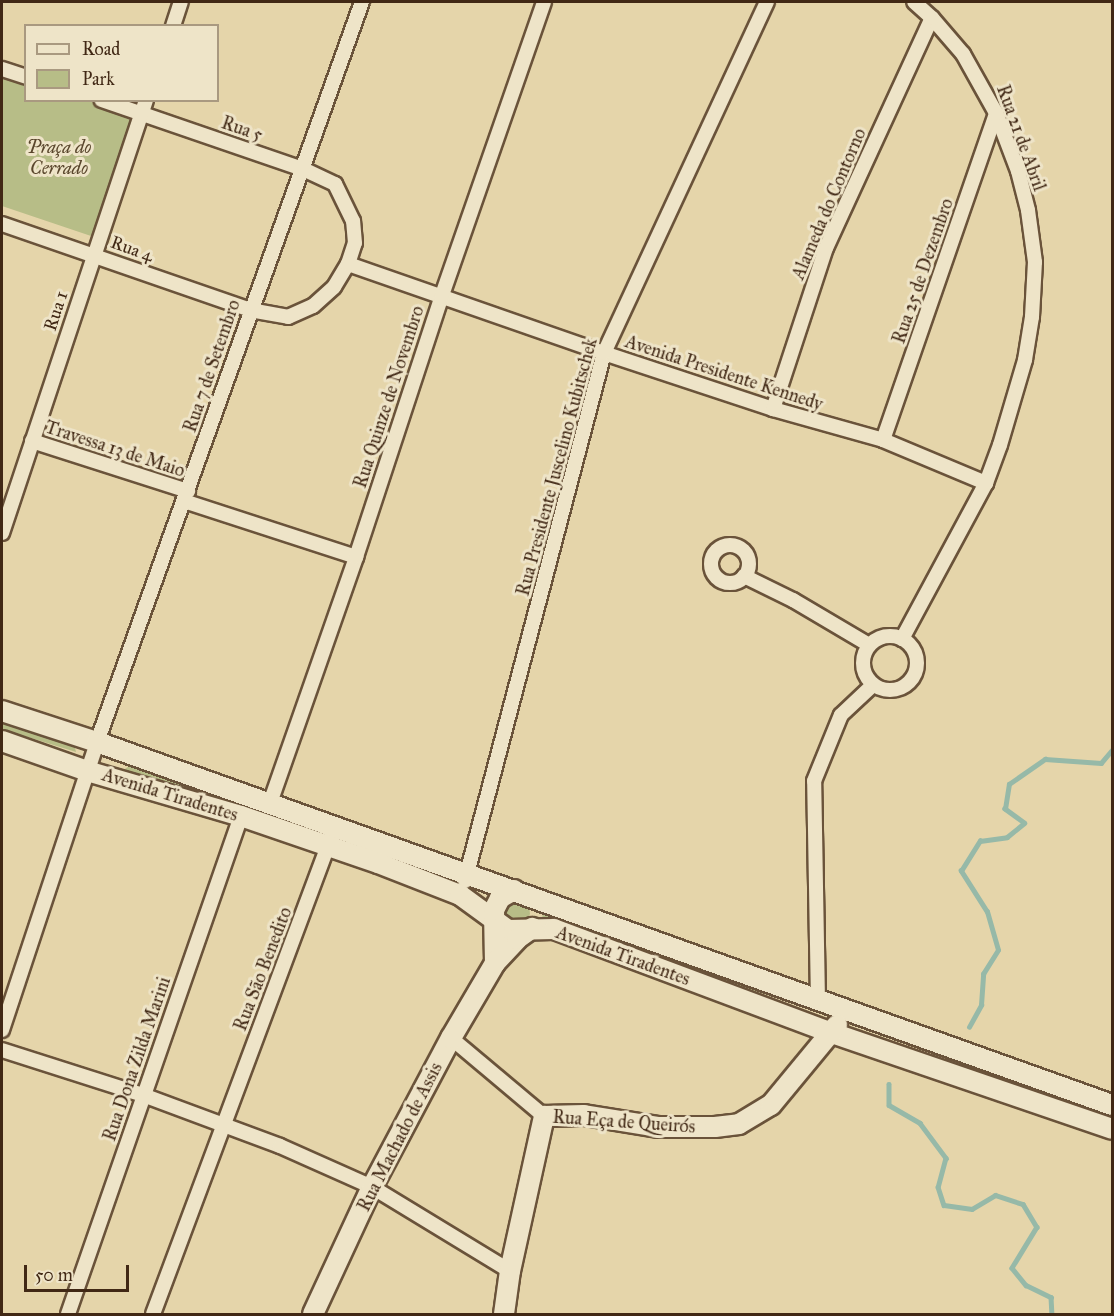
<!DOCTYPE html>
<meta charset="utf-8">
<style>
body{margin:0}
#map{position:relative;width:1114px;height:1316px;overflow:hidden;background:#e5d5aa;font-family:"IM FELL Great Primer",serif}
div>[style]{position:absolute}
.green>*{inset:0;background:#b7bd87}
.stream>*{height:4.5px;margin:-2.25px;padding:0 2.25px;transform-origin:2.25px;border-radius:2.25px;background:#96b9a8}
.roads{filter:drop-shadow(2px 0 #6a533a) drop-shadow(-2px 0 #6a533a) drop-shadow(0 2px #6a533a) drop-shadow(0 -2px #6a533a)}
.minor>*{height:14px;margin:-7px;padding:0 7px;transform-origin:7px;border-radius:7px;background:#eee4c8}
.minor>.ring{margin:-7px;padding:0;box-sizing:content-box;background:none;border:14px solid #eee4c8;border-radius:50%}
.secondary>*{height:20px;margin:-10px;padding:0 10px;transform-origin:10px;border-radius:10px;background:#eee4c8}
span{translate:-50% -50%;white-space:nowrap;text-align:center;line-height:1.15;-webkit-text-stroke:6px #eee4c8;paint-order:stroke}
.street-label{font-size:18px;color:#412815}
.park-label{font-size:18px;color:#59462c;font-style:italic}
.frame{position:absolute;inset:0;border:3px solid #412815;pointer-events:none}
.legend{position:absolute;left:24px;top:24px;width:195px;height:78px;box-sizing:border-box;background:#eee4c8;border:2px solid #a99980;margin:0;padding:8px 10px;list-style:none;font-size:18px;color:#412815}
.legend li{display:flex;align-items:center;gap:12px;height:30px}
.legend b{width:30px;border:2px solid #a99980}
.scale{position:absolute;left:24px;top:1265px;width:105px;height:27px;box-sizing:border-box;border:3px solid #412815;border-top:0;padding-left:8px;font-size:18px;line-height:21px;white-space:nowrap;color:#412815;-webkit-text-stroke:4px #eee4c8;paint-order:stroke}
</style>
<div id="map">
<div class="green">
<i style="clip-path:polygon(2px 73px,25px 81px,26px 100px,88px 101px,135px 116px,94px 237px,2px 206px)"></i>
<i style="clip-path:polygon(2px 720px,74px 744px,76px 752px,2px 729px)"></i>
<i style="clip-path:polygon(132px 764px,326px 832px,325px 837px,321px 838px,128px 772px,125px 769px)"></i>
<i style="clip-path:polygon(508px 900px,529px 905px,530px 914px,526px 922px,504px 921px,502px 907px)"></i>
<i style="clip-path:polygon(544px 909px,833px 1015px,831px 1017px,542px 918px)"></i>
<i style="clip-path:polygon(849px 1019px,1112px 1111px,1112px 1120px,847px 1022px)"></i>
</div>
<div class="stream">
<i style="left:969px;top:1027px;width:25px;rotate:-61deg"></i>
<i style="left:981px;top:1005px;width:31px;rotate:-86deg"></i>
<i style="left:983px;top:974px;width:28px;rotate:-58deg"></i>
<i style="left:998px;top:950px;width:40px;rotate:-106deg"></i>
<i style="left:987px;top:912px;width:49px;rotate:-122.4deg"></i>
<i style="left:961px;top:871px;width:36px;rotate:-58deg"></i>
<i style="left:980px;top:841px;width:27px;rotate:-8deg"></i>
<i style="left:1007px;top:837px;width:22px;rotate:-39deg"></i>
<i style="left:1024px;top:823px;width:24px;rotate:-144deg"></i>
<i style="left:1005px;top:809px;width:25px;rotate:-81deg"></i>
<i style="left:1009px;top:784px;width:44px;rotate:-34.8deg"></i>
<i style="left:1045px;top:759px;width:56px;rotate:4.1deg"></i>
<i style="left:1101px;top:763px;width:17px;rotate:-50deg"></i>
<i style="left:889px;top:1084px;width:21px;rotate:90deg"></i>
<i style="left:889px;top:1105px;width:36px;rotate:30deg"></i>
<i style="left:920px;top:1123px;width:44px;rotate:53.4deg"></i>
<i style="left:946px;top:1158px;width:30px;rotate:105deg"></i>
<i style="left:938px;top:1187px;width:19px;rotate:72deg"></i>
<i style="left:944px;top:1205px;width:28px;rotate:8deg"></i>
<i style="left:972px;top:1209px;width:27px;rotate:-31deg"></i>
<i style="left:995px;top:1195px;width:29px;rotate:18deg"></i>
<i style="left:1023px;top:1204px;width:27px;rotate:59deg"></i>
<i style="left:1037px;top:1227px;width:48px;rotate:121.4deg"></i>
<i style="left:1012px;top:1268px;width:22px;rotate:51deg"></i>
<i style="left:1026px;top:1285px;width:28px;rotate:26deg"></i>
<i style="left:1051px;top:1297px;width:17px;rotate:87deg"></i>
</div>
<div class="roads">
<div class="minor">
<i style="left:173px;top:26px;width:25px;rotate:-72deg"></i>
<i style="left:2px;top:69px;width:25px;rotate:18deg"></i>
<i style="left:2px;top:224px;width:262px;rotate:19.1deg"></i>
<i style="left:250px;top:310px;width:39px;rotate:10deg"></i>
<i style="left:288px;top:317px;width:27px;rotate:-24deg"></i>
<i style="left:313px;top:306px;width:28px;rotate:-42deg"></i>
<i style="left:334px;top:287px;width:27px;rotate:-59deg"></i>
<i style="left:348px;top:264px;width:22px;rotate:-72deg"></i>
<i style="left:355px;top:243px;width:22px;rotate:-95deg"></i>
<i style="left:353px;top:221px;width:41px;rotate:-115.9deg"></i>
<i style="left:335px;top:184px;width:35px;rotate:-155deg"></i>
<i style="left:303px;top:169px;width:213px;rotate:-161.1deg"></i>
<i style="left:348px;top:264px;width:271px;rotate:19.2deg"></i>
<i style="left:604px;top:353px;width:178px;rotate:18.3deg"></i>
<i style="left:773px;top:409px;width:114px;rotate:15.7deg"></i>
<i style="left:883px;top:440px;width:112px;rotate:22.7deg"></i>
<i style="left:773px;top:409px;width:169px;rotate:-71.8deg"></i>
<i style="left:826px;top:248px;width:253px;rotate:-65.3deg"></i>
<i style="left:883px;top:440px;width:346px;rotate:-70.9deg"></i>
<i style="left:32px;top:441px;width:164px;rotate:17.8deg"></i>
<i style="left:184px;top:501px;width:181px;rotate:18deg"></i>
<i style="left:2px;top:533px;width:456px;rotate:-71.6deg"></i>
<i class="ring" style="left:711px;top:545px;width:24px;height:24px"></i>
<i style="left:744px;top:576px;width:55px;rotate:26.1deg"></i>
<i style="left:793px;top:600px;width:88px;rotate:30.6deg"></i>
<i class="ring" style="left:863px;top:636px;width:40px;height:40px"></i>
<i style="left:902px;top:639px;width:177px;rotate:-61.7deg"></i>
<i style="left:986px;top:483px;width:40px;rotate:-69.8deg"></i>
<i style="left:1000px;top:445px;width:89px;rotate:-73.6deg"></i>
<i style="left:1025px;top:360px;width:44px;rotate:-80.8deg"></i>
<i style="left:1032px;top:317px;width:55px;rotate:-86.9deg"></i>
<i style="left:1035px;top:262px;width:52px;rotate:-97.7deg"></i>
<i style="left:1028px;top:210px;width:40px;rotate:-104.4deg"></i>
<i style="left:1018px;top:171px;width:62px;rotate:-110.8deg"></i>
<i style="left:996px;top:113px;width:68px;rotate:-119.2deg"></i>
<i style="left:963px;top:54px;width:48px;rotate:-130.7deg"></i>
<i style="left:932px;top:18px;width:24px;rotate:-138deg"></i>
<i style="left:270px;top:803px;width:261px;rotate:-70.7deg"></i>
<i style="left:356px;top:557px;width:273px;rotate:-71.8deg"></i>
<i style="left:441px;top:298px;width:313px;rotate:-70.8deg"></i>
<i style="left:465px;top:881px;width:546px;rotate:-75.25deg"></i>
<i style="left:604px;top:353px;width:387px;rotate:-65.1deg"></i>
<i style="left:818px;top:1001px;width:220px;rotate:-91deg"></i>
<i style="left:814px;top:781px;width:71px;rotate:-67.8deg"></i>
<i style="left:841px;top:715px;width:44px;rotate:-43.2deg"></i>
<i style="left:2px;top:1030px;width:303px;rotate:-71.7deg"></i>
<i style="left:97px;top:742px;width:786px;rotate:-70.3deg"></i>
<i style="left:451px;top:1038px;width:121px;rotate:40deg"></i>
<i style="left:2px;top:1050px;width:148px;rotate:17.7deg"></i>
<i style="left:143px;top:1095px;width:146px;rotate:20.4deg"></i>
<i style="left:280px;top:1146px;width:101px;rotate:24deg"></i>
<i style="left:372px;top:1187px;width:162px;rotate:31.3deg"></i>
<i style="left:68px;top:1314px;width:527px;rotate:-70.84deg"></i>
<i style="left:153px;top:1314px;width:520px;rotate:-69.51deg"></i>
</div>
<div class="secondary">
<i style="left:2px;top:711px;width:100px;rotate:18.1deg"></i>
<i style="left:97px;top:742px;width:1078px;rotate:19.68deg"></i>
<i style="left:2px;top:741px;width:90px;rotate:19.4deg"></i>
<i style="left:87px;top:771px;width:160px;rotate:16.3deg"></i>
<i style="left:241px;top:816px;width:145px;rotate:18.9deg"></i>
<i style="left:378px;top:863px;width:88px;rotate:21.3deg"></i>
<i style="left:460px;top:895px;width:59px;rotate:36.1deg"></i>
<i style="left:508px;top:930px;width:46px;rotate:-1.2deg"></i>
<i style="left:554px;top:929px;width:297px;rotate:20.5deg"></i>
<i style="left:832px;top:1033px;width:296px;rotate:18.9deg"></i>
<i style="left:495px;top:963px;width:53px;rotate:-91.1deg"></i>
<i style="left:494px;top:910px;width:13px;rotate:-63deg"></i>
<i style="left:500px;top:898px;width:16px;rotate:-30deg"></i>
<i style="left:313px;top:1314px;width:140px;rotate:-65.1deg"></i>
<i style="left:372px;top:1187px;width:169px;rotate:-62.1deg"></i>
<i style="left:451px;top:1038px;width:87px;rotate:-59.6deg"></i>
<i style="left:495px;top:963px;width:33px;rotate:-47deg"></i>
<i style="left:517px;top:939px;width:19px;rotate:-36deg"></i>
<i style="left:504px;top:1314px;width:43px;rotate:-82.1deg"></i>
<i style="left:510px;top:1271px;width:159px;rotate:-77.6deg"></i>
<i style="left:544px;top:1116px;width:40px;rotate:-1.4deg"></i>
<i style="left:584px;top:1115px;width:76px;rotate:9.1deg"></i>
<i style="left:659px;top:1127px;width:56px"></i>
<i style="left:715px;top:1127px;width:24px;rotate:-7deg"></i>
<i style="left:739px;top:1124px;width:37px;rotate:-31deg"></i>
<i style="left:771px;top:1105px;width:104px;rotate:-50.5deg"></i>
</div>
</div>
<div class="street-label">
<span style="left:242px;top:129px;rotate:19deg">Rua 5</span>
<span style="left:1021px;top:138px;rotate:70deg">Rua 21 de Abril</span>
<span style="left:829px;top:204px;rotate:-67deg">Alameda do Contorno</span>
<span style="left:132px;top:249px;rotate:20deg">Rua 4</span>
<span style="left:923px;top:271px;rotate:-71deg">Rua 25 de Dezembro</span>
<span style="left:56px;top:311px;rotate:-72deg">Rua 1</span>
<span style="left:212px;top:366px;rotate:-71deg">Rua 7 de Setembro</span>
<span style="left:724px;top:373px;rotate:18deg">Avenida Presidente Kennedy</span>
<span style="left:389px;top:397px;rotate:-72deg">Rua Quinze de Novembro</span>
<span style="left:115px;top:449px;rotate:18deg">Travessa 13 de Maio</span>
<span style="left:557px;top:467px;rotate:-75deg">Rua Presidente Juscelino Kubitschek</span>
<span style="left:170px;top:795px;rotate:17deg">Avenida Tiradentes</span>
<span style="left:623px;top:956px;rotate:20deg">Avenida Tiradentes</span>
<span style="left:263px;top:969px;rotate:-69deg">Rua São Benedito</span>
<span style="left:137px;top:1059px;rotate:-71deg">Rua Dona Zilda Marini</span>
<span style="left:624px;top:1122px;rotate:4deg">Rua Eça de Queirós</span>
<span style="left:400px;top:1137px;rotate:-63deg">Rua Machado de Assis</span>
</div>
<div class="park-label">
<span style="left:59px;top:158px">Praça do<br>Cerrado</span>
</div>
<div class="frame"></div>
<ul class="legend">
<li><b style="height:8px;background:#eee4c8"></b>Road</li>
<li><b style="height:16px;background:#b7bd87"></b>Park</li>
</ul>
<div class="scale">50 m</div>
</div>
